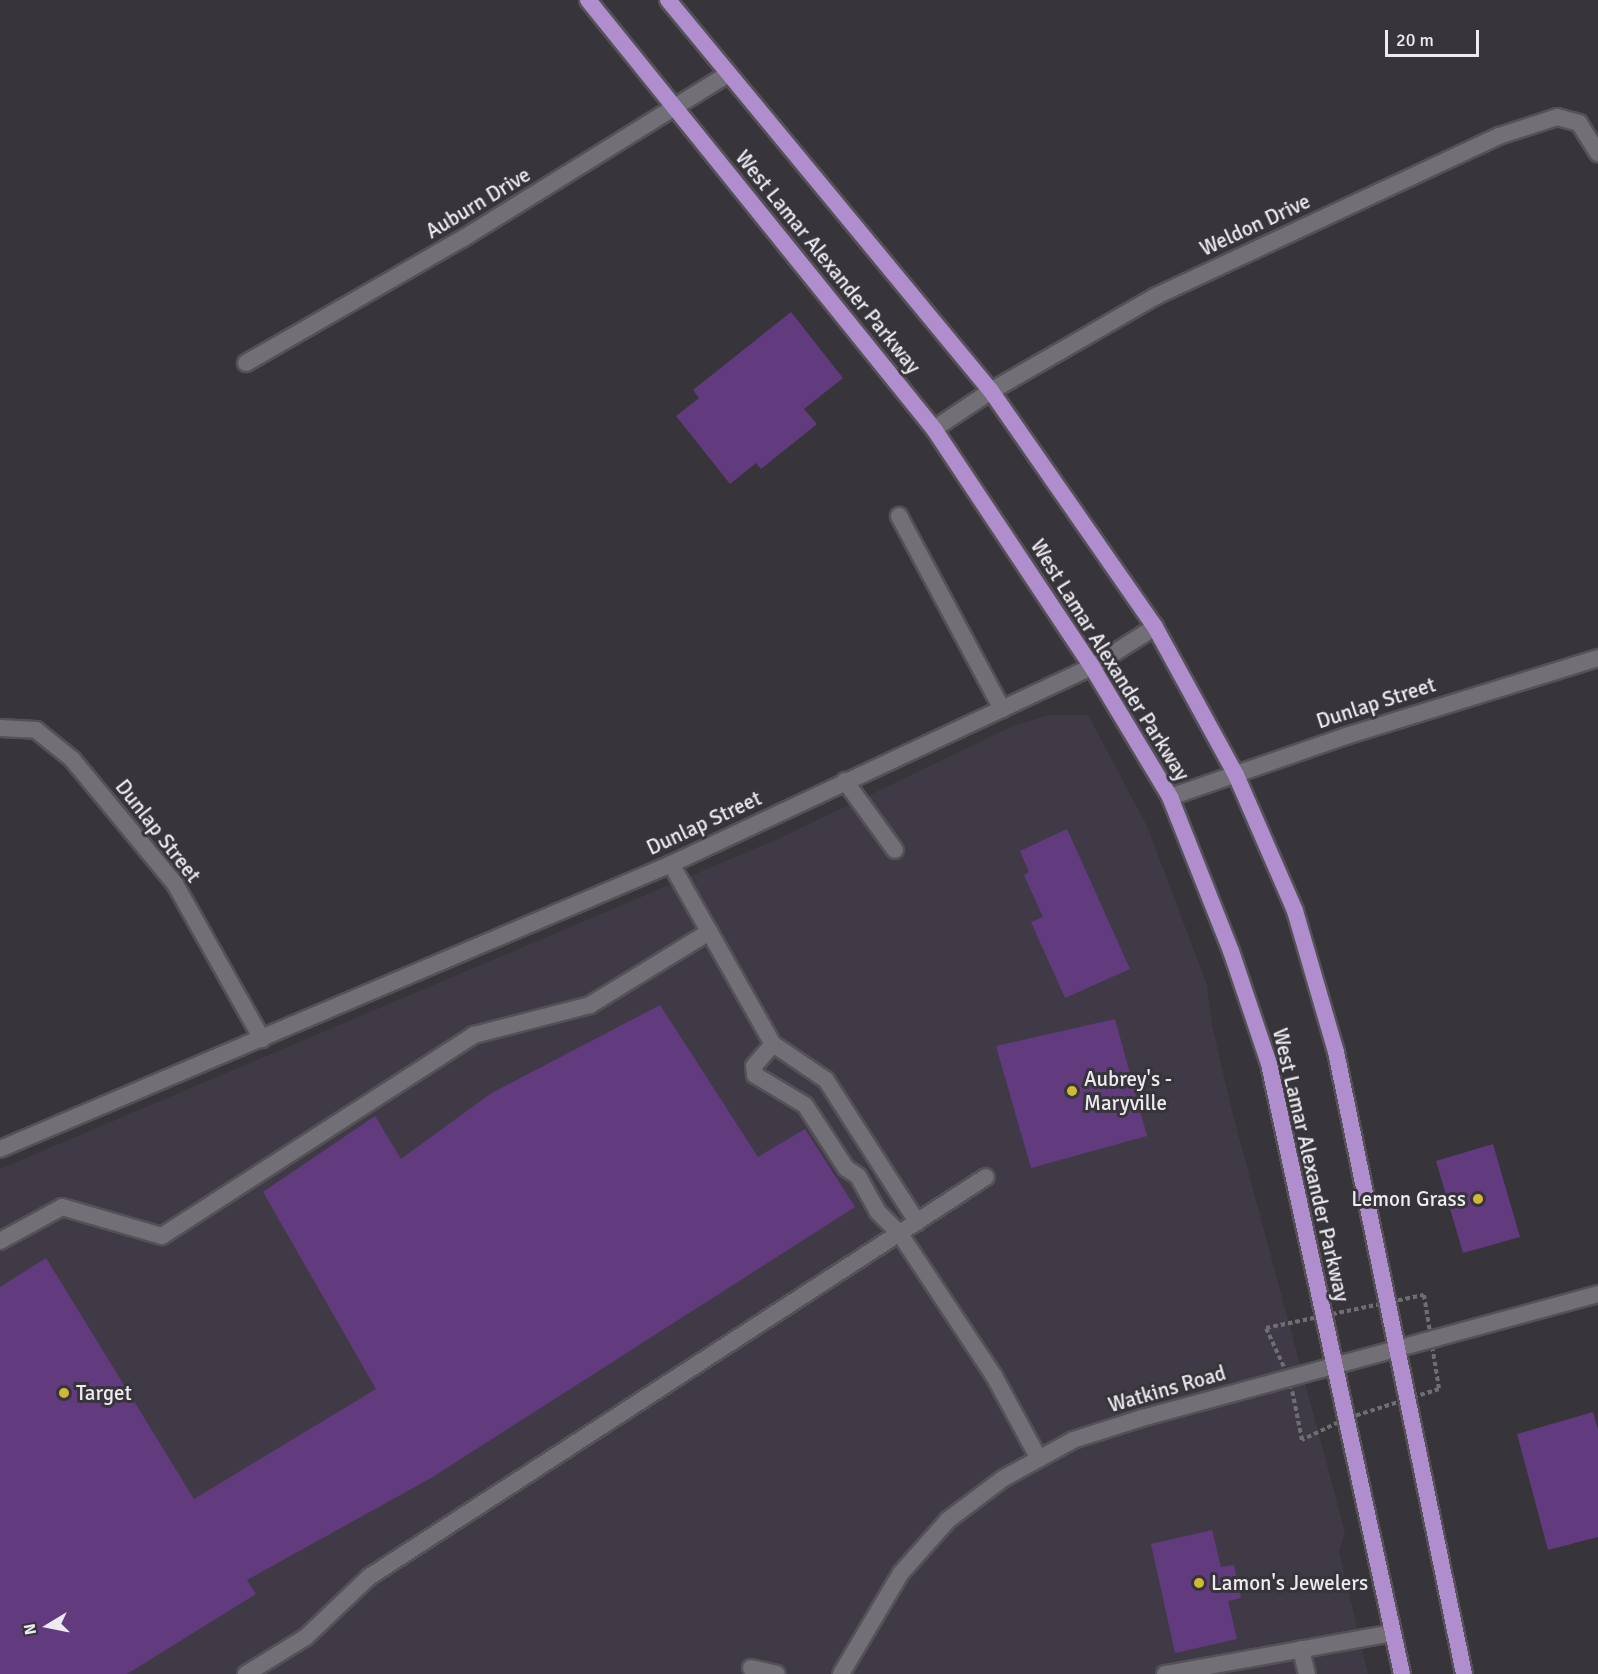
<!DOCTYPE html>
<style>
body{margin:0}
#map{position:relative;width:1598px;height:1674px;overflow:hidden;background:#37343a;font-family:Signika,sans-serif}
div>[style]{position:absolute}
.built>*{inset:0;background:#403a46}
.building>*{inset:0;background:#613b7e}
.path>*{height:4px;margin-top:-2px;transform-origin:0;background:repeating-linear-gradient(90deg,#706d73 0 4.5px,transparent 0 7.5px)}
.roads{filter:drop-shadow(2px 0 #545157) drop-shadow(-2px 0 #545157) drop-shadow(0 2px #545157) drop-shadow(0 -2px #545157)}
.service>*{height:16px;margin:-8px;padding:0 8px;transform-origin:8px;border-radius:8px;background:#726f76}
.minor>*{height:16px;margin:-8px;padding:0 8px;transform-origin:8px;border-radius:8px;background:#726f76}
.trunk>*{height:16px;margin:-8px;padding:0 8px;transform-origin:8px;border-radius:8px;background:#b08ece}
.dots>*{width:16px;height:16px;translate:-50% -50%;box-sizing:border-box;border:3px solid #37343a;border-radius:50%}
span{translate:-50% -50%;white-space:nowrap;text-align:center;line-height:1.15;-webkit-text-stroke:6px #37343a;paint-order:stroke}
.street-label{font-size:21px;color:#edebef}
.poi-label{font-size:21px;color:#edebef}
.left{translate:0 -50%;text-align:left}
.right{translate:-100% -50%;text-align:right}
.north{position:absolute;left:18px;top:1596px;width:60px;height:60px;-webkit-text-stroke:4px #37343a;paint-order:stroke;rotate:260deg;font-size:16px;font-weight:700;line-height:24px;text-align:center;color:#edebef}
.north::after{content:'';display:block;margin:auto;width:21px;height:27px;background:#edebef;clip-path:polygon(50% 0,100% 100%,50% 72%,0 100%)}
.scale{position:absolute;left:1385px;top:30px;width:94px;height:27px;box-sizing:border-box;border:3px solid #edebef;border-top:0;padding-left:8px;font-size:18px;line-height:21px;white-space:nowrap;color:#edebef;-webkit-text-stroke:4px #37343a;paint-order:stroke}
</style>
<div id="map">
<div class="built">
<i style="clip-path:polygon(1049px 715px,1088px 715px,1147px 826px,1207px 985px,1212px 1025px,1233px 1115px,1345px 1532px,1339px 1551px,1368px 1674px,0 1674px,0 1169px,780px 838px,1015px 725px)"></i>
</div>
<div class="building">
<i style="clip-path:polygon(791px 312px,843px 378px,804px 409px,817px 424px,761px 469px,756px 463px,730px 484px,676px 416px,699px 398px,693px 390px)"></i>
<i style="clip-path:polygon(1067px 829px,1130px 969px,1065px 998px,1031px 922px,1043px 917px,1024px 875px,1029px 872px,1020px 851px)"></i>
<i style="clip-path:polygon(660px 1005px,758px 1157px,805px 1129px,855px 1207px,431px 1478px,247px 1580px,256px 1594px,127px 1674px,0 1674px,0 1287px,46px 1258px,194px 1499px,376px 1389px,263px 1192px,375px 1116px,401px 1159px,490px 1094px)"></i>
<i style="clip-path:polygon(1115px 1019px,1147px 1136px,1031px 1168px,996px 1046px)"></i>
<i style="clip-path:polygon(1493px 1144px,1520px 1237px,1463px 1253px,1436px 1161px)"></i>
<i style="clip-path:polygon(1593px 1412px,1598px 1429px,1598px 1537px,1548px 1550px,1517px 1434px)"></i>
<i style="clip-path:polygon(1212px 1530px,1221px 1567px,1234px 1565px,1241px 1598px,1228px 1601px,1237px 1639px,1175px 1653px,1151px 1544px)"></i>
</div>
<div class="path">
<i style="left:1424px;top:1295px;width:95px;rotate:80.9deg"></i>
<i style="left:1439px;top:1389px;width:99px;rotate:162.3deg"></i>
<i style="left:1345px;top:1419px;width:48px;rotate:154deg"></i>
<i style="left:1302px;top:1440px;width:61px;rotate:-101.3deg"></i>
<i style="left:1290px;top:1380px;width:57px;rotate:-114.8deg"></i>
<i style="left:1266px;top:1328px;width:161px;rotate:-11.8deg"></i>
</div>
<div class="roads">
<div class="service">
<i style="left:899px;top:516px;width:219px;rotate:61.9deg"></i>
<i style="left:845px;top:781px;width:85px;rotate:54.1deg"></i>
<i style="left:671px;top:864px;width:207px;rotate:60.5deg"></i>
<i style="left:773px;top:1044px;width:64px;rotate:34.2deg"></i>
<i style="left:826px;top:1080px;width:169px;rotate:57.3deg"></i>
<i style="left:773px;top:1044px;width:29px;rotate:131deg"></i>
<i style="left:754px;top:1066px;width:9px;rotate:84deg"></i>
<i style="left:755px;top:1075px;width:58px;rotate:31deg"></i>
<i style="left:805px;top:1105px;width:75px;rotate:56.9deg"></i>
<i style="left:846px;top:1168px;width:14px;rotate:34deg"></i>
<i style="left:858px;top:1176px;width:41px;rotate:60.9deg"></i>
<i style="left:878px;top:1212px;width:31px;rotate:45deg"></i>
<i style="left:900px;top:1234px;width:170px;rotate:56.5deg"></i>
<i style="left:994px;top:1376px;width:94px;rotate:61.5deg"></i>
<i style="left:0;top:1241px;width:71px;rotate:-28.7deg"></i>
<i style="left:62px;top:1207px;width:104px;rotate:16.2deg"></i>
<i style="left:162px;top:1236px;width:371px;rotate:-32.8deg"></i>
<i style="left:474px;top:1035px;width:120px;rotate:-14.5deg"></i>
<i style="left:590px;top:1005px;width:140px;rotate:-31.5deg"></i>
<i style="left:1301px;top:1649px;width:26px;rotate:77deg"></i>
<i style="left:751px;top:1668px;width:26px;rotate:13deg"></i>
<i style="left:246px;top:1674px;width:70px;rotate:-31.7deg"></i>
<i style="left:306px;top:1637px;width:87px;rotate:-43.6deg"></i>
<i style="left:369px;top:1577px;width:735px;rotate:-32.96deg"></i>
<i style="left:1165px;top:1674px;width:232px;rotate:-10.2deg"></i>
</div>
<div class="minor">
<i style="left:246px;top:363px;width:249px;rotate:-29.9deg"></i>
<i style="left:462px;top:239px;width:313px;rotate:-31.8deg"></i>
<i style="left:934px;top:429px;width:69px;rotate:-33.7deg"></i>
<i style="left:991px;top:391px;width:190px;rotate:-29.9deg"></i>
<i style="left:1156px;top:296px;width:378px;rotate:-25deg"></i>
<i style="left:1499px;top:136px;width:61px;rotate:-18.1deg"></i>
<i style="left:1557px;top:117px;width:23px;rotate:15deg"></i>
<i style="left:1579px;top:123px;width:36px;rotate:58deg"></i>
<i style="left:0;top:728px;width:36px;rotate:3deg"></i>
<i style="left:36px;top:730px;width:46px;rotate:38.9deg"></i>
<i style="left:72px;top:759px;width:162px;rotate:50.5deg"></i>
<i style="left:175px;top:884px;width:178px;rotate:60.7deg"></i>
<i style="left:1170px;top:797px;width:186px;rotate:-19.1deg"></i>
<i style="left:1346px;top:736px;width:264px;rotate:-17.2deg"></i>
<i style="left:0;top:1149px;width:729px;rotate:-23.01deg"></i>
<i style="left:671px;top:864px;width:465px;rotate:-25.1deg"></i>
<i style="left:1092px;top:667px;width:75px;rotate:-32.4deg"></i>
<i style="left:841px;top:1674px;width:117px;rotate:-59.3deg"></i>
<i style="left:901px;top:1573px;width:71px;rotate:-48.4deg"></i>
<i style="left:948px;top:1520px;width:70px;rotate:-36.9deg"></i>
<i style="left:1004px;top:1478px;width:79px;rotate:-28.8deg"></i>
<i style="left:1073px;top:1440px;width:72px;rotate:-17.7deg"></i>
<i style="left:1142px;top:1418px;width:473px;rotate:-15.2deg"></i>
</div>
<div class="trunk">
<i style="left:588px;top:0;width:551px;rotate:51.11deg"></i>
<i style="left:934px;top:429px;width:286px;rotate:56.4deg"></i>
<i style="left:1092px;top:667px;width:152px;rotate:59deg"></i>
<i style="left:1170px;top:797px;width:166px;rotate:68.4deg"></i>
<i style="left:1231px;top:951px;width:119px;rotate:71.4deg"></i>
<i style="left:1269px;top:1064px;width:624px;rotate:77.7deg"></i>
<i style="left:668px;top:0;width:507px;rotate:50.44deg"></i>
<i style="left:991px;top:391px;width:287px;rotate:55.2deg"></i>
<i style="left:1155px;top:627px;width:169px;rotate:61.3deg"></i>
<i style="left:1236px;top:775px;width:148px;rotate:66.5deg"></i>
<i style="left:1295px;top:911px;width:147px;rotate:73.8deg"></i>
<i style="left:1336px;top:1052px;width:635px;rotate:78.37deg"></i>
</div>
</div>
<div class="dots">
<i style="left:1072px;top:1091px;background:#cfb837"></i>
<i style="left:1478px;top:1199px;background:#cfb837"></i>
<i style="left:64px;top:1393px;background:#cfb837"></i>
<i style="left:1199px;top:1583px;background:#cfb837"></i>
</div>
<div class="street-label">
<span style="left:478px;top:203px;rotate:-31deg">Auburn Drive</span>
<span style="left:1255px;top:225px;rotate:-25deg">Weldon Drive</span>
<span style="left:828px;top:262px;rotate:51deg">West Lamar Alexander Parkway</span>
<span style="left:1110px;top:660px;rotate:58deg">West Lamar Alexander Parkway</span>
<span style="left:1376px;top:703px;rotate:-18deg">Dunlap Street</span>
<span style="left:704px;top:823px;rotate:-25deg">Dunlap Street</span>
<span style="left:158px;top:831px;rotate:52deg">Dunlap Street</span>
<span style="left:1311px;top:1165px;rotate:77deg">West Lamar Alexander Parkway</span>
<span style="left:1167px;top:1389px;rotate:-16deg">Watkins Road</span>
</div>
<div class="poi-label">
<span class="left" style="left:1084px;top:1091px">Aubrey's -<br>Maryville</span>
<span class="right" style="left:1466px;top:1199px">Lemon Grass</span>
<span class="left" style="left:76px;top:1393px">Target</span>
<span class="left" style="left:1211px;top:1583px">Lamon's Jewelers</span>
</div>
<div class="north">N</div>
<div class="scale">20 m</div>
</div>
